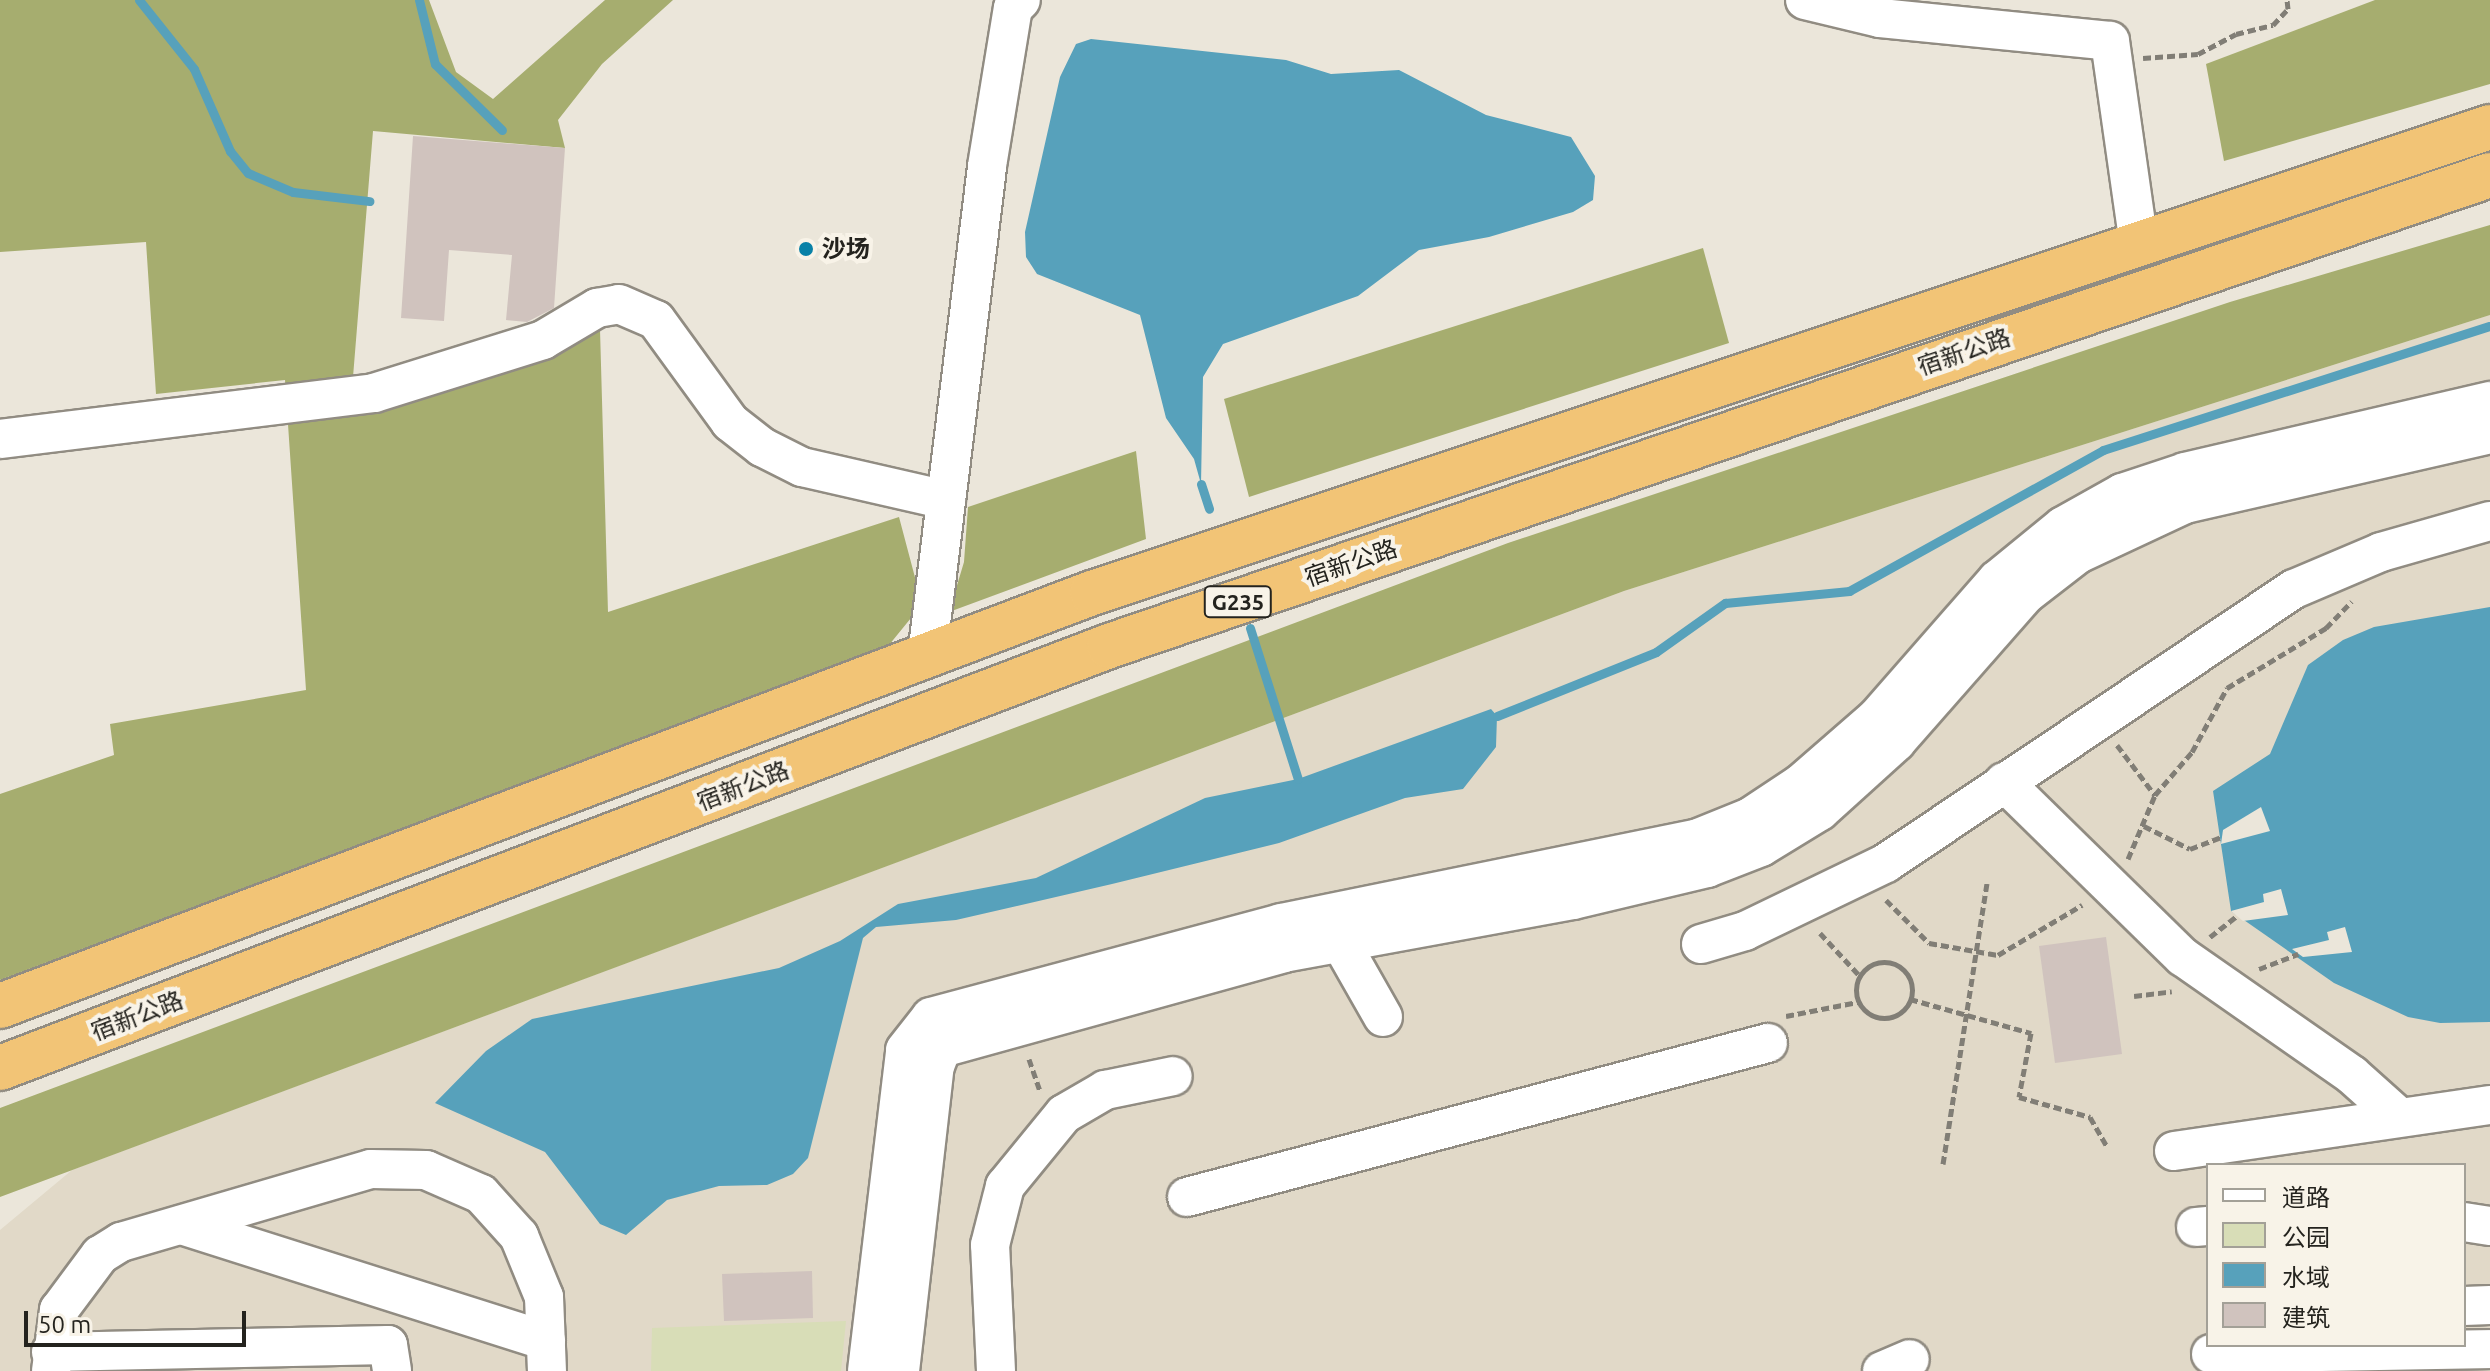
<!DOCTYPE html>
<meta charset="utf-8">
<style>
body{margin:0}
#map{position:relative;width:2490px;height:1371px;overflow:hidden;background:#ebe6da;font-family:Ubuntu,"Noto Sans SC",sans-serif}
div>[style]{position:absolute}
.built>*{inset:0;background:#e1d9c8}
.green>*{inset:0;background:#d8ddb7}
.forest>*{inset:0;background:#a6ad6f}
.water>*{inset:0;background:#57a1bb}
.pier>*{inset:0;background:#ebe6da}
.stream>*{height:9px;margin:-4.5px;padding:0 4.5px;transform-origin:4.5px;border-radius:4.5px;background:#57a1bb}
.building>*{inset:0;background:#d0c3be}
.path>*{height:5px;margin-top:-2.5px;transform-origin:0;background:repeating-linear-gradient(90deg,#817e76 0 8px,transparent 0 12px)}
.path>.ring{margin:-2.5px;padding:0;box-sizing:content-box;background:none;border:5px solid #817e76;border-radius:50%}
.roads{filter:drop-shadow(2px 0 #918c82) drop-shadow(-2px 0 #918c82) drop-shadow(0 2px #918c82) drop-shadow(0 -2px #918c82)}
.minor>*{height:38px;margin:-19px;padding:0 19px;transform-origin:19px;border-radius:19px;background:#fff}
.highway>*{height:44px;margin:-22px;padding:0 22px;transform-origin:22px;border-radius:22px;background:#f2c476}
.dots>*{width:22px;height:22px;translate:-50% -50%;box-sizing:border-box;border:4px solid #f8f3e8;border-radius:50%}
span{translate:-50% -50%;white-space:nowrap;text-align:center;line-height:1.15;-webkit-text-stroke:8px #f8f3e8;paint-order:stroke}
.shield-label span{padding:2px 6px;background:#f8f3e8;border:2px solid;border-radius:6px;-webkit-text-stroke-width:0}
.shield-label{font-size:22px;color:#24231e;font-weight:700}
.poi-label{font-size:24px;color:#24231e;font-weight:700}
.left{translate:0 -50%;text-align:left}
.street-label{font-size:24px;color:#24231e}
.legend{position:absolute;left:2206px;top:1163px;width:260px;height:184px;box-sizing:border-box;background:#f8f3e8;border:2px solid #a3a097;margin:0;padding:10px 14px;list-style:none;font-size:24px;color:#24231e}
.legend li{display:flex;align-items:center;gap:16px;height:40px}
.legend b{width:40px;border:2px solid #a3a097}
.scale{position:absolute;left:24px;top:1311px;width:222px;height:36px;box-sizing:border-box;border:4px solid #24231e;border-top:0;padding-left:10px;font-size:24px;line-height:28px;white-space:nowrap;color:#24231e;-webkit-text-stroke:6px #f8f3e8;paint-order:stroke}
</style>
<div id="map">
<div class="built">
<i style="clip-path:polygon(evenodd,2490px 315px,2490px 1371px,0 1371px,0 1230px,72px 1170px,1624px 591px,2490px 315px,2208px 1165px,2464px 1165px,2464px 1345px,2208px 1345px,2208px 1165px)"></i>
</div>
<div class="green">
<i style="clip-path:polygon(846px 1321px,841px 1371px,651px 1371px,652px 1328px)"></i>
</div>
<div class="forest">
<i style="clip-path:polygon(0 0,429px 0,456px 72px,493px 99px,605px 0,673px 0,602px 64px,558px 120px,565px 148px,373px 131px,353px 377px,387px 376px,526px 333px,599px 294px,608px 612px,899px 517px,917px 585px,911px 618px,889px 645px,0 980px,0 794px,114px 755px,110px 724px,306px 690px,285px 380px,156px 394px,146px 242px,0 252px)"></i>
<i style="clip-path:polygon(2375px 0,2490px 0,2490px 84px,2224px 161px,2206px 64px)"></i>
<i style="clip-path:polygon(2490px 225px,2490px 315px,1624px 591px,0 1197px,0 1108px,1508px 543px,2230px 302px)"></i>
<i style="clip-path:polygon(1703px 248px,1729px 343px,1249px 497px,1224px 399px)"></i>
<i style="clip-path:polygon(1136px 451px,1146px 539px,949px 612px,964px 562px,968px 507px)"></i>
</div>
<div class="water">
<i style="clip-path:polygon(1091px 39px,1286px 60px,1331px 74px,1399px 70px,1486px 115px,1571px 137px,1595px 176px,1593px 200px,1573px 212px,1489px 237px,1419px 250px,1358px 296px,1223px 344px,1203px 377px,1201px 484px,1194px 459px,1166px 418px,1140px 315px,1037px 274px,1026px 257px,1025px 232px,1060px 77px,1076px 44px)"></i>
<i style="clip-path:polygon(2490px 607px,2490px 1022px,2440px 1023px,2408px 1017px,2334px 983px,2231px 911px,2213px 791px,2270px 754px,2308px 665px,2343px 640px,2374px 627px)"></i>
<i style="clip-path:polygon(1491px 709px,1497px 716px,1496px 747px,1463px 789px,1405px 798px,1279px 843px,1112px 884px,956px 920px,876px 927px,863px 938px,808px 1158px,793px 1174px,767px 1185px,719px 1186px,667px 1200px,626px 1235px,600px 1224px,545px 1152px,435px 1103px,486px 1051px,532px 1019px,779px 968px,840px 941px,898px 904px,1036px 878px,1205px 798px,1298px 779px)"></i>
</div>
<div class="pier">
<i style="clip-path:polygon(2261px 807px,2270px 831px,2221px 844px,2223px 830px)"></i>
<i style="clip-path:polygon(2281px 889px,2288px 915px,2243px 921px,2231px 911px,2264px 902px,2263px 894px)"></i>
<i style="clip-path:polygon(2345px 927px,2352px 952px,2303px 957px,2292px 949px,2329px 940px,2327px 932px)"></i>
</div>
<div class="stream">
<i style="left:139px;top:0;width:88px;rotate:51.4deg"></i>
<i style="left:194px;top:69px;width:90px;rotate:66.3deg"></i>
<i style="left:230px;top:151px;width:28px;rotate:51deg"></i>
<i style="left:248px;top:173px;width:49px;rotate:22.9deg"></i>
<i style="left:293px;top:192px;width:77px;rotate:6.8deg"></i>
<i style="left:419px;top:0;width:66px;rotate:76deg"></i>
<i style="left:435px;top:64px;width:94px;rotate:44.6deg"></i>
<i style="left:1201px;top:484px;width:26px;rotate:72deg"></i>
<i style="left:1250px;top:628px;width:158px;rotate:72.4deg"></i>
<i style="left:1497px;top:716px;width:171px;rotate:-21.9deg"></i>
<i style="left:1656px;top:652px;width:85px;rotate:-35.4deg"></i>
<i style="left:1725px;top:603px;width:125px;rotate:-5.5deg"></i>
<i style="left:1849px;top:591px;width:291px;rotate:-29deg"></i>
<i style="left:2103px;top:450px;width:406px;rotate:-17.8deg"></i>
</div>
<div class="building">
<i style="clip-path:polygon(413px 136px,565px 148px,554px 308px,527px 322px,506px 320px,512px 255px,449px 250px,444px 321px,401px 318px)"></i>
<i style="clip-path:polygon(2106px 937px,2122px 1054px,2055px 1063px,2039px 946px)"></i>
<i style="clip-path:polygon(812px 1271px,813px 1318px,724px 1321px,722px 1274px)"></i>
</div>
<div class="path">
<i style="left:2143px;top:58px;width:55px;rotate:-4.2deg"></i>
<i style="left:2198px;top:54px;width:43px;rotate:-27.8deg"></i>
<i style="left:2236px;top:34px;width:38px;rotate:-14deg"></i>
<i style="left:2273px;top:25px;width:22px;rotate:-47deg"></i>
<i style="left:2288px;top:9px;width:9px;rotate:-96deg"></i>
<i style="left:2117px;top:745px;width:63px;rotate:52.8deg"></i>
<i style="left:2144px;top:826px;width:51px;rotate:26.6deg"></i>
<i style="left:2190px;top:849px;width:34px;rotate:-21deg"></i>
<i style="left:2128px;top:859px;width:69px;rotate:-67.1deg"></i>
<i style="left:2155px;top:795px;width:57px;rotate:-49.3deg"></i>
<i style="left:2192px;top:752px;width:73px;rotate:-61.3deg"></i>
<i style="left:2227px;top:688px;width:116px;rotate:-31.2deg"></i>
<i style="left:2326px;top:628px;width:37px;rotate:-46deg"></i>
<i style="left:1886px;top:900px;width:61px;rotate:45deg"></i>
<i style="left:1929px;top:943px;width:70px;rotate:9.9deg"></i>
<i style="left:1998px;top:955px;width:98px;rotate:-30.8deg"></i>
<i style="left:1820px;top:933px;width:59px;rotate:47.1deg"></i>
<i style="left:2210px;top:937px;width:34px;rotate:-38deg"></i>
<i class="ring" style="left:1856px;top:962px;width:51px;height:51px"></i>
<i style="left:2259px;top:969px;width:42px;rotate:-21deg"></i>
<i style="left:2134px;top:996px;width:38px;rotate:-7deg"></i>
<i style="left:1910px;top:999px;width:126px;rotate:15.7deg"></i>
<i style="left:2031px;top:1033px;width:65px;rotate:100.6deg"></i>
<i style="left:2019px;top:1097px;width:74px;rotate:15.7deg"></i>
<i style="left:2090px;top:1117px;width:34px;rotate:60deg"></i>
<i style="left:1786px;top:1016px;width:73px;rotate:-11deg"></i>
<i style="left:1029px;top:1059px;width:34px;rotate:71deg"></i>
<i style="left:1943px;top:1164px;width:284px;rotate:-81.1deg"></i>
</div>
<div class="roads">
<div class="minor">
<i style="left:1805px;top:0;width:77px;rotate:13.5deg"></i>
<i style="left:1880px;top:18px;width:231px;rotate:5.7deg"></i>
<i style="left:2110px;top:41px;width:205px;rotate:81.9deg"></i>
<i style="left:0;top:439px;width:377px;rotate:-7deg"></i>
<i style="left:374px;top:393px;width:177px;rotate:-17.4deg"></i>
<i style="left:543px;top:340px;width:63px;rotate:-30.7deg"></i>
<i style="left:597px;top:308px;width:22px;rotate:-10deg"></i>
<i style="left:619px;top:304px;width:40px;rotate:23.4deg"></i>
<i style="left:656px;top:320px;width:126px;rotate:54deg"></i>
<i style="left:730px;top:422px;width:41px;rotate:38deg"></i>
<i style="left:762px;top:447px;width:45px;rotate:26.6deg"></i>
<i style="left:802px;top:467px;width:148px;rotate:12.9deg"></i>
<i style="left:927px;top:656px;width:494px;rotate:-83deg"></i>
<i style="left:987px;top:166px;width:160px;rotate:-80.7deg"></i>
<i style="left:1013px;top:8px;width:11px;rotate:-45deg"></i>
<i style="left:2004px;top:782px;width:250px;rotate:44.4deg"></i>
<i style="left:2183px;top:957px;width:206px;rotate:34.9deg"></i>
<i style="left:2352px;top:1075px;width:63px;rotate:41.8deg"></i>
<i style="left:1337px;top:919px;width:24px;rotate:81deg"></i>
<i style="left:1341px;top:943px;width:85px;rotate:60.4deg"></i>
<i style="left:1701px;top:944px;width:46px;rotate:-16.5deg"></i>
<i style="left:1745px;top:931px;width:157px;rotate:-25.7deg"></i>
<i style="left:1886px;top:863px;width:491px;rotate:-33.9deg"></i>
<i style="left:2294px;top:589px;width:95px;rotate:-23deg"></i>
<i style="left:2381px;top:552px;width:113px;rotate:-15.9deg"></i>
<i style="left:2174px;top:1151px;width:319px;rotate:-8.3deg"></i>
<i style="left:1187px;top:1197px;width:601px;rotate:-14.85deg"></i>
<i style="left:2464px;top:1222px;width:26px;rotate:9deg"></i>
<i style="left:181px;top:1225px;width:383px;rotate:17.6deg"></i>
<i style="left:2196px;top:1227px;width:12px;rotate:-5deg"></i>
<i style="left:2464px;top:1306px;width:26px;rotate:-2deg"></i>
<i style="left:51px;top:1352px;width:337px;rotate:-1.2deg"></i>
<i style="left:388px;top:1345px;width:26px;rotate:81deg"></i>
<i style="left:2211px;top:1354px;width:279px;rotate:-1deg"></i>
<i style="left:51px;top:1371px;width:62px;rotate:-82.5deg"></i>
<i style="left:59px;top:1310px;width:69px;rotate:-53.3deg"></i>
<i style="left:100px;top:1255px;width:25px;rotate:-32deg"></i>
<i style="left:121px;top:1242px;width:260px;rotate:-16.3deg"></i>
<i style="left:371px;top:1169px;width:55px;rotate:1deg"></i>
<i style="left:426px;top:1170px;width:60px;rotate:23.6deg"></i>
<i style="left:481px;top:1194px;width:57px;rotate:47.9deg"></i>
<i style="left:519px;top:1236px;width:66px;rotate:67.7deg"></i>
<i style="left:544px;top:1297px;width:74px;rotate:87.7deg"></i>
<i style="left:867px;top:1371px;width:323px;rotate:-83.2deg"></i>
<i style="left:905px;top:1050px;width:42px;rotate:-51.8deg"></i>
<i style="left:931px;top:1017px;width:362px;rotate:-15deg"></i>
<i style="left:1281px;top:923px;width:426px;rotate:-11.5deg"></i>
<i style="left:1698px;top:838px;width:56px;rotate:-22deg"></i>
<i style="left:1750px;top:817px;width:60px;rotate:-33.4deg"></i>
<i style="left:1800px;top:784px;width:102px;rotate:-41deg"></i>
<i style="left:1877px;top:717px;width:182px;rotate:-48.8deg"></i>
<i style="left:1997px;top:580px;width:85px;rotate:-39.3deg"></i>
<i style="left:2063px;top:526px;width:68px;rotate:-29.2deg"></i>
<i style="left:2122px;top:493px;width:66px;rotate:-18.4deg"></i>
<i style="left:2185px;top:472px;width:313px;rotate:-13.1deg"></i>
<i style="left:900px;top:1371px;width:307px;rotate:-83.5deg"></i>
<i style="left:935px;top:1066px;width:19px;rotate:-69deg"></i>
<i style="left:942px;top:1048px;width:355px;rotate:-15.5deg"></i>
<i style="left:1284px;top:953px;width:294px;rotate:-10.4deg"></i>
<i style="left:1573px;top:900px;width:138px;rotate:-13.4deg"></i>
<i style="left:1707px;top:868px;width:58px;rotate:-21.3deg"></i>
<i style="left:1761px;top:847px;width:69px;rotate:-31.4deg"></i>
<i style="left:1820px;top:811px;width:103px;rotate:-42.2deg"></i>
<i style="left:1896px;top:742px;width:196px;rotate:-48.7deg"></i>
<i style="left:2025px;top:595px;width:67px;rotate:-37.7deg"></i>
<i style="left:2078px;top:554px;width:118px;rotate:-25deg"></i>
<i style="left:2185px;top:504px;width:313px;rotate:-12.9deg"></i>
<i style="left:996px;top:1371px;width:126px;rotate:-92.7deg"></i>
<i style="left:990px;top:1245px;width:61px;rotate:-75.7deg"></i>
<i style="left:1005px;top:1186px;width:93px;rotate:-50.7deg"></i>
<i style="left:1064px;top:1114px;width:48px;rotate:-30.3deg"></i>
<i style="left:1105px;top:1090px;width:69px;rotate:-11.6deg"></i>
<i style="left:1882px;top:1371px;width:30px;rotate:-23deg"></i>
</div>
<div class="highway">
<i style="left:0;top:1006px;width:1167px;rotate:-20.72deg"></i>
<i style="left:1092px;top:593px;width:1474px;rotate:-18.43deg"></i>
<i style="left:0;top:1068px;width:1187px;rotate:-20.83deg"></i>
<i style="left:1109px;top:646px;width:1459px;rotate:-18.83deg"></i>
</div>
</div>
<div class="dots">
<i style="left:806px;top:249px;background:#0981a7"></i>
</div>
<div class="shield-label">
<span style="left:1238px;top:602px">G235</span>
</div>
<div class="poi-label">
<span class="left" style="left:822px;top:249px">沙场</span>
</div>
<div class="street-label">
<span style="left:1964px;top:352px;rotate:-19deg">宿新公路</span>
<span style="left:1351px;top:563px;rotate:-19deg">宿新公路</span>
<span style="left:743px;top:786px;rotate:-21deg">宿新公路</span>
<span style="left:137px;top:1016px;rotate:-21deg">宿新公路</span>
</div>
<ul class="legend">
<li><b style="height:10px;background:#fff"></b>道路</li>
<li><b style="height:22px;background:#d8ddb7"></b>公园</li>
<li><b style="height:22px;background:#57a1bb"></b>水域</li>
<li><b style="height:22px;background:#d0c3be"></b>建筑</li>
</ul>
<div class="scale">50 m</div>
</div>
